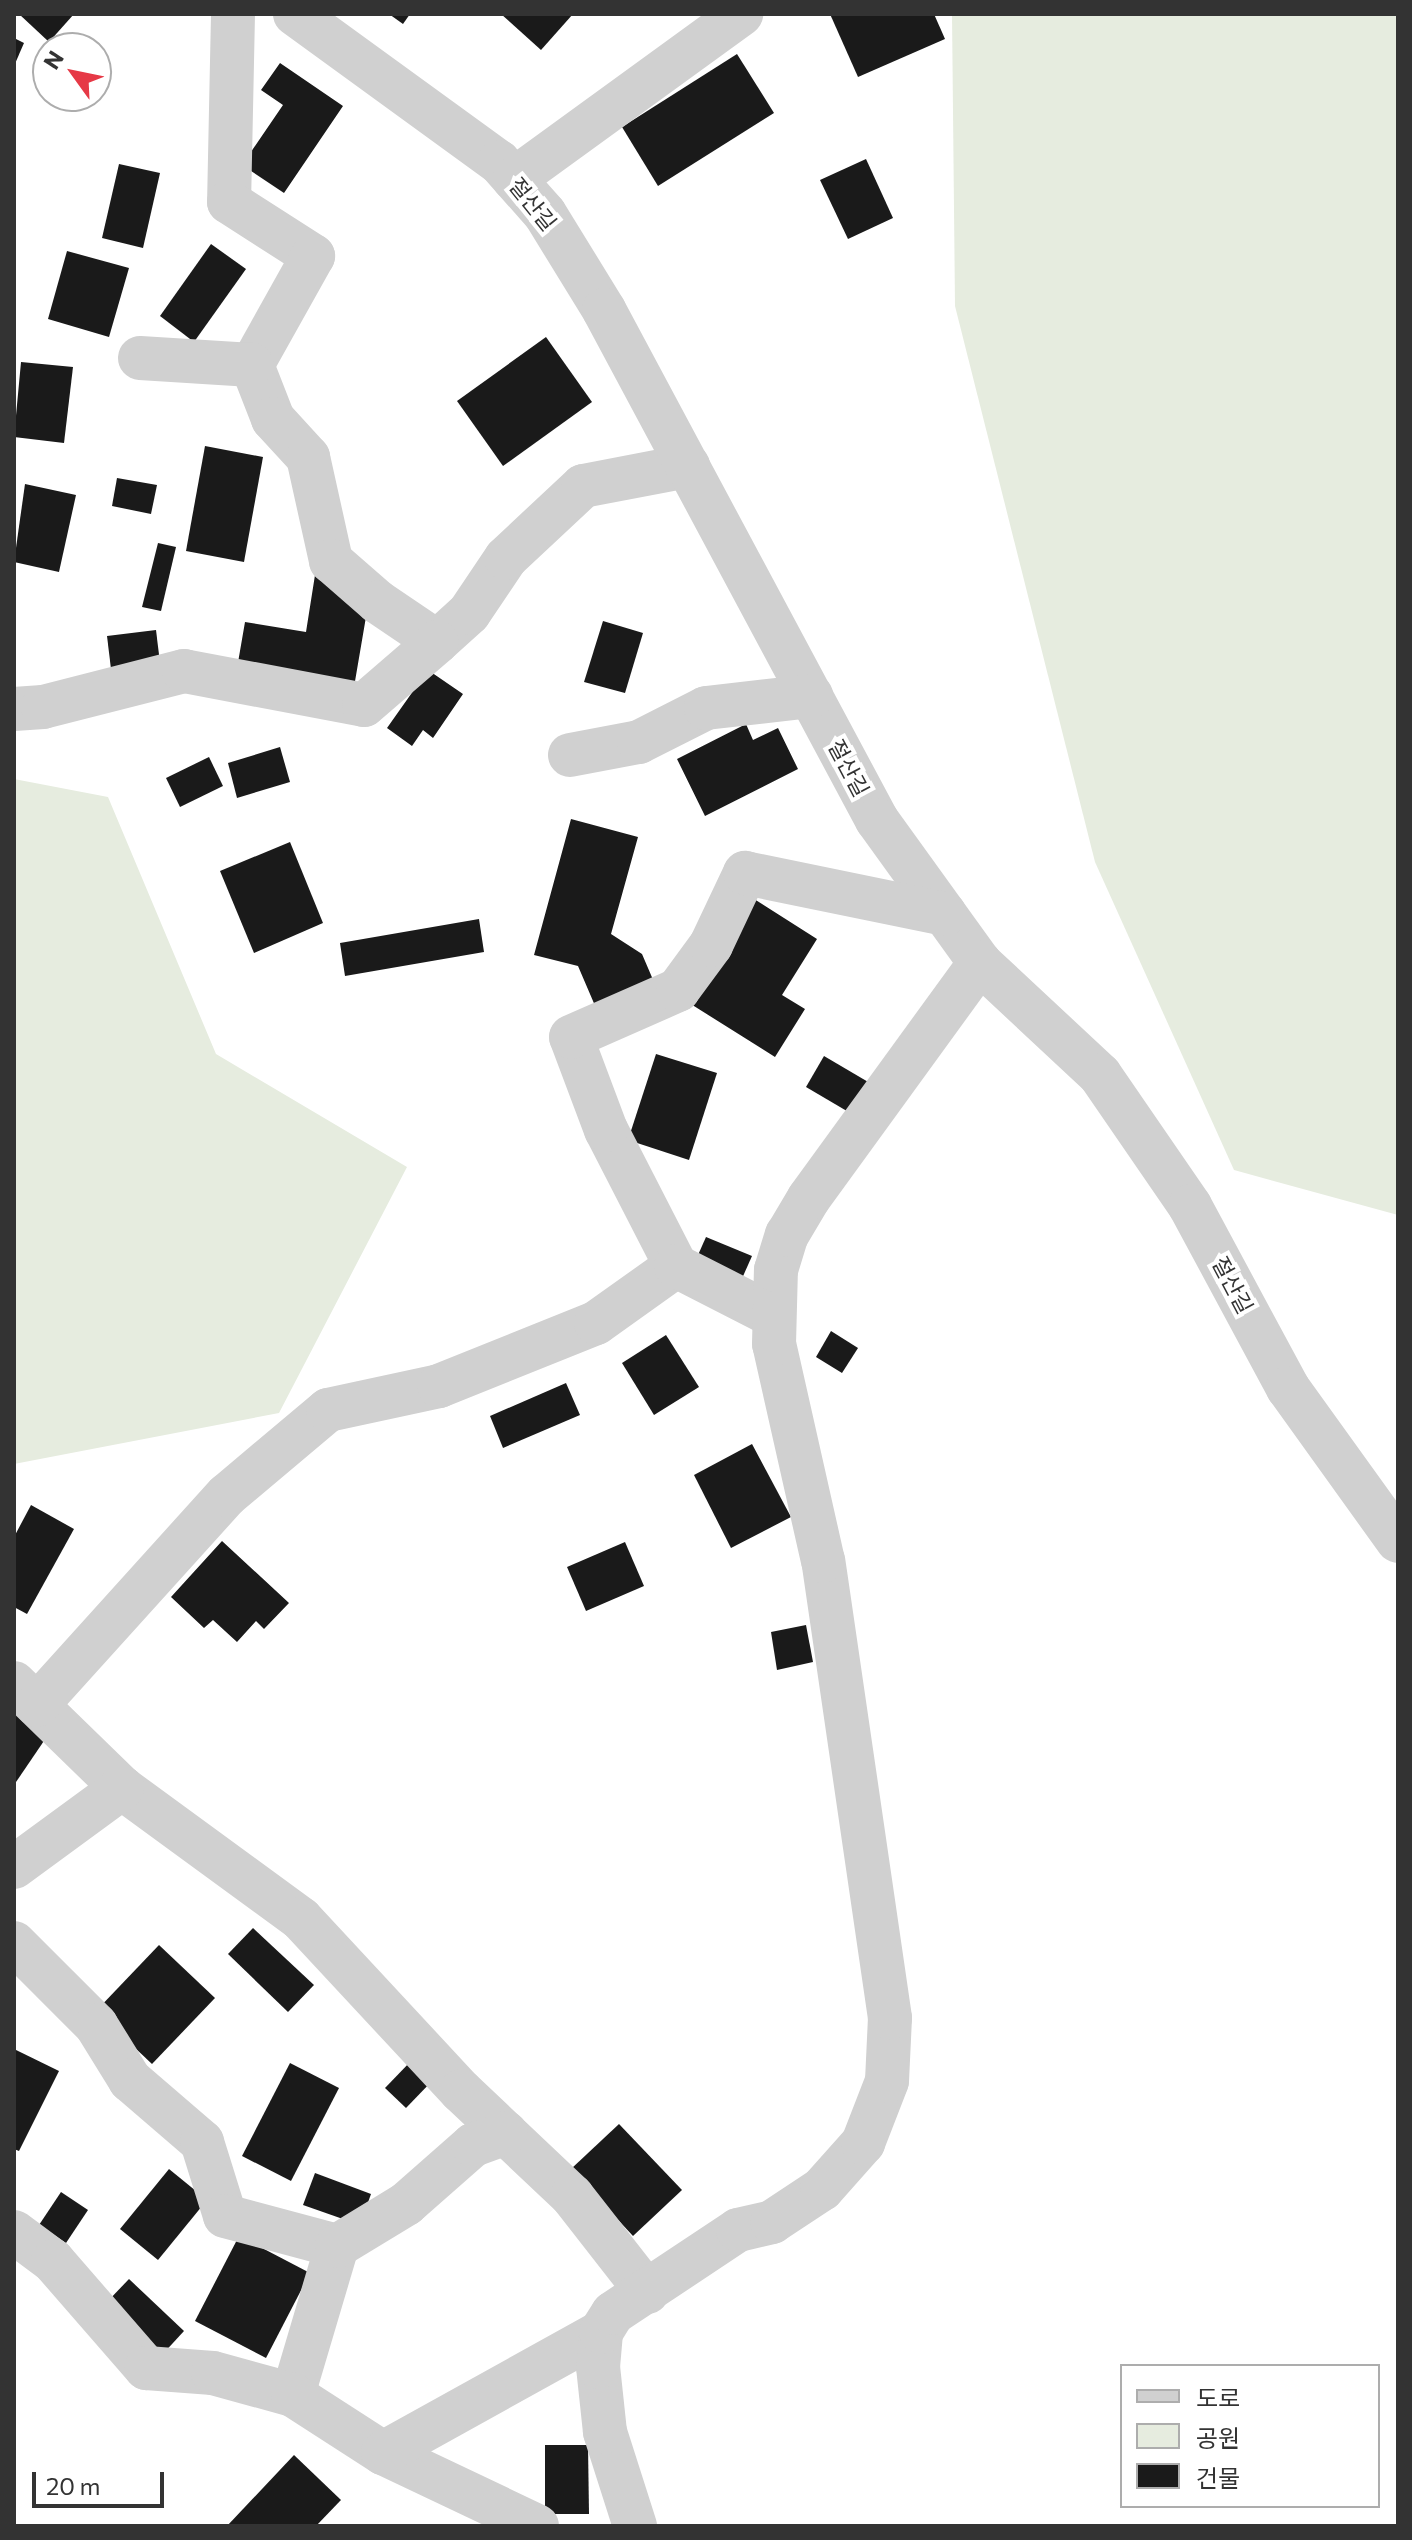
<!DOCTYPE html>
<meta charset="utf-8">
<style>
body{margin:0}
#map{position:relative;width:1412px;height:2540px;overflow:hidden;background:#fff;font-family:Commissioner,"Noto Sans KR",sans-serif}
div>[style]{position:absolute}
.green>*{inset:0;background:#e6ecdf}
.building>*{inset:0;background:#1a1a1a}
.minor>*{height:44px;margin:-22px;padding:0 22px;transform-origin:22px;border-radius:22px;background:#d0d0d0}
span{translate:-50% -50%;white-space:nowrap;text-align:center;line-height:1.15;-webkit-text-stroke:8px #fff;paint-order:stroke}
.street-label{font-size:22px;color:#333}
.frame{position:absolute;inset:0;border:16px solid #333;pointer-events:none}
.legend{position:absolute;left:1120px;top:2364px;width:260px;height:144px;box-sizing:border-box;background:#fff;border:2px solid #adadad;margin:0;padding:10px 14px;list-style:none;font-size:24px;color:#333}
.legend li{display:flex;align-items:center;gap:16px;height:40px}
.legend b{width:40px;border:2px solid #adadad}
.north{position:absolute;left:32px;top:32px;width:80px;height:80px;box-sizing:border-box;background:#fff;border:2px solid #adadad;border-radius:50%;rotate:303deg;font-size:22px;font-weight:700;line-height:32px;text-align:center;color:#333}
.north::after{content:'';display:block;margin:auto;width:28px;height:36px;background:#e63946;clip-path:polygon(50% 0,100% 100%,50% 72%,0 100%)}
.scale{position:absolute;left:32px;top:2472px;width:132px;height:36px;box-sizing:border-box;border:4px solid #333;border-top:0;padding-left:10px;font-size:24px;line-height:28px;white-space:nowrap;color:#333;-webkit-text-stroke:6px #fff;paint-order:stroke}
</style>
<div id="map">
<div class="green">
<i style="clip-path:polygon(952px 14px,1398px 14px,1398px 1215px,1234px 1170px,1095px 862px,955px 306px)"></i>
<i style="clip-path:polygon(14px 779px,108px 797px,216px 1054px,407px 1167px,279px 1413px,14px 1464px)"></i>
</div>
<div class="building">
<i style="clip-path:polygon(19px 14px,74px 14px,49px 42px)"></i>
<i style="clip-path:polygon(389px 14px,410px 14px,403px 24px)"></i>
<i style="clip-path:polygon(501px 14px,573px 14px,541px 50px)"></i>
<i style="clip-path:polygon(830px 14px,934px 14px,945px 39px,858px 77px)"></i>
<i style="clip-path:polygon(14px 38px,24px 43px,14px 66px)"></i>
<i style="clip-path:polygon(737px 54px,774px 113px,658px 186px,622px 127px)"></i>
<i style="clip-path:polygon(280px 63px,343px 106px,284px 193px,242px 165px,283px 105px,261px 90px)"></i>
<i style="clip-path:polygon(866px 159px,893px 218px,848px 239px,820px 180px)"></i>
<i style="clip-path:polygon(119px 164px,160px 173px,143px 248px,102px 238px)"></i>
<i style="clip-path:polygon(211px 244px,246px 269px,194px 342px,160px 316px)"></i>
<i style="clip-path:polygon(67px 251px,129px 268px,109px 337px,48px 319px)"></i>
<i style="clip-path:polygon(546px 337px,592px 402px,503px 466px,457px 401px)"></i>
<i style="clip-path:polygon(21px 362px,73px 367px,64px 443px,14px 437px)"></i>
<i style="clip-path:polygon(205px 446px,263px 457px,244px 562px,186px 551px)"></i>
<i style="clip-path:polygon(117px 478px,157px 485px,151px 514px,112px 506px)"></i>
<i style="clip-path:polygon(25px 484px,76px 495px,59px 572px,14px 562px)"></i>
<i style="clip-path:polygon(158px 543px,176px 547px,161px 611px,142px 607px)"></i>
<i style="clip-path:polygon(315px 575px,367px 611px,353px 693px,236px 674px,245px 622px,306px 632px)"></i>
<i style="clip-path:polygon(603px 621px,643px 633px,625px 693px,584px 682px)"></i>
<i style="clip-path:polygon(156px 630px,160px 663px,111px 669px,107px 636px)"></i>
<i style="clip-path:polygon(428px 670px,463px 694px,433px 738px,423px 730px,412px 746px,387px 728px)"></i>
<i style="clip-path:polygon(746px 724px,753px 740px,778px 728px,798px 769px,705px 816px,677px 759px)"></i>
<i style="clip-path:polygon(280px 747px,290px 782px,237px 798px,228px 763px)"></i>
<i style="clip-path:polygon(209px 757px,223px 786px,180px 807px,166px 778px)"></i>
<i style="clip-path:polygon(571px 819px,638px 837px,611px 934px,642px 954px,657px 989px,599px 1015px,578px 966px,534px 955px)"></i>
<i style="clip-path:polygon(290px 842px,323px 923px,254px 953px,220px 871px)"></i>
<i style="clip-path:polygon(751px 897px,817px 939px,782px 995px,805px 1009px,775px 1057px,686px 1001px)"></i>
<i style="clip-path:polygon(479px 919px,484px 952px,345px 976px,340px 943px)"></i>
<i style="clip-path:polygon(656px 1054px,717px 1073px,689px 1160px,628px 1140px)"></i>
<i style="clip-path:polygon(824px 1056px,875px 1086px,857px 1117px,806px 1087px)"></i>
<i style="clip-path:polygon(706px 1237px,752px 1256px,740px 1283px,694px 1264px)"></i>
<i style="clip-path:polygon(831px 1331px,858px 1348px,842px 1373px,816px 1357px)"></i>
<i style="clip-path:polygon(666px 1335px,699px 1387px,654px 1415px,622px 1363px)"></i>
<i style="clip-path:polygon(566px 1383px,580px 1415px,503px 1448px,490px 1416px)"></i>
<i style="clip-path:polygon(752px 1444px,791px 1517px,731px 1548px,694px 1475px)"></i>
<i style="clip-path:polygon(31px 1505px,74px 1529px,27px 1614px,14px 1607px,14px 1537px)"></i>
<i style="clip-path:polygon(222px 1541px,289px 1603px,264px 1629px,256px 1621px,237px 1642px,213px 1620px,204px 1628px,171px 1597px)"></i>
<i style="clip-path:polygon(625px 1542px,644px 1586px,586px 1611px,567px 1567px)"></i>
<i style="clip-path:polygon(806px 1625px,813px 1662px,777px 1670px,771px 1632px)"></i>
<i style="clip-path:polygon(14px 1707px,50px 1732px,14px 1785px)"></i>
<i style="clip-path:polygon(253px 1928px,314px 1985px,288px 2012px,228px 1954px)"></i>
<i style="clip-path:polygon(159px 1945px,215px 1998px,152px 2064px,96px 2011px)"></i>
<i style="clip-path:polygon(14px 2049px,59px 2071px,19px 2151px,14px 2149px)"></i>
<i style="clip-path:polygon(412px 2060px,433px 2080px,406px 2108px,385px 2088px)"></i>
<i style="clip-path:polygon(290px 2063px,339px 2088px,291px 2181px,242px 2156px)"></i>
<i style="clip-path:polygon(619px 2124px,682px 2190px,633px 2236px,571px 2169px)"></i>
<i style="clip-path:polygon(169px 2169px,207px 2200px,158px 2260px,120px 2229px)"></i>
<i style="clip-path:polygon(315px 2173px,371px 2194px,360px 2225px,303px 2205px)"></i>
<i style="clip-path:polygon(61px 2192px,88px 2210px,66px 2243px,39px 2225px)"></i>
<i style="clip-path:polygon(239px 2236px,310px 2273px,266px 2358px,195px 2321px)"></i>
<i style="clip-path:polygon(129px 2279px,184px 2331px,161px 2356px,106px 2303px)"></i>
<i style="clip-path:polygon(545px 2445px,588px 2445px,589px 2514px,545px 2514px)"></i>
<i style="clip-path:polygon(294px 2455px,341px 2500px,316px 2526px,227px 2526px)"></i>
</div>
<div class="minor">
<i style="left:233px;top:14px;width:188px;rotate:91.2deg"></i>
<i style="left:229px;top:202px;width:100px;rotate:32.7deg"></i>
<i style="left:313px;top:256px;width:125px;rotate:119.2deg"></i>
<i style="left:252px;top:365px;width:58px;rotate:68.7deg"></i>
<i style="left:273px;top:419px;width:52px;rotate:47.4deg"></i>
<i style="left:308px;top:457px;width:107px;rotate:77.5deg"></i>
<i style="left:331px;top:561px;width:62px;rotate:41.1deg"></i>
<i style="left:378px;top:602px;width:71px;rotate:34.1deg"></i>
<i style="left:437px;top:642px;width:43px;rotate:-42.2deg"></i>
<i style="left:469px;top:613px;width:66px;rotate:-56.1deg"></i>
<i style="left:506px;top:558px;width:105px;rotate:-43.1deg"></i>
<i style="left:583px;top:486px;width:107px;rotate:-10.8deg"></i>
<i style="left:295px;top:14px;width:252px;rotate:36deg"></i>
<i style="left:499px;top:162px;width:69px;rotate:48.5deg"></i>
<i style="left:545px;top:214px;width:113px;rotate:58.4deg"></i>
<i style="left:604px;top:310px;width:578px;rotate:61.84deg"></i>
<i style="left:877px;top:820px;width:176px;rotate:54.2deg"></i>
<i style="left:980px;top:963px;width:164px;rotate:43deg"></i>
<i style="left:1100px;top:1075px;width:159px;rotate:55.5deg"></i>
<i style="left:1190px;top:1206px;width:207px;rotate:61.7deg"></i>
<i style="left:1288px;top:1388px;width:188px;rotate:54.3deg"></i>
<i style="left:514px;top:179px;width:281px;rotate:-36deg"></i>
<i style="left:140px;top:358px;width:112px;rotate:3.6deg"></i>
<i style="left:14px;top:709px;width:29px;rotate:-4deg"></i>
<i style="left:43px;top:707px;width:146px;rotate:-14.3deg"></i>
<i style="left:184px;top:671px;width:183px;rotate:10.7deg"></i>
<i style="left:364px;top:705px;width:96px;rotate:-40.8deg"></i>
<i style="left:570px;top:755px;width:70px;rotate:-10.7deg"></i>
<i style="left:639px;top:742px;width:75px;rotate:-26.9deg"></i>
<i style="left:706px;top:708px;width:106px;rotate:-6.5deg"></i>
<i style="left:676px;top:1266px;width:153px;rotate:-117.2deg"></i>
<i style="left:606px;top:1130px;width:99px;rotate:-110.6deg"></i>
<i style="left:571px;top:1037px;width:117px;rotate:-23.7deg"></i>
<i style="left:678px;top:990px;width:56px;rotate:-53.7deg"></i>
<i style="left:711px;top:945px;width:80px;rotate:-64.7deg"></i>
<i style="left:745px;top:873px;width:204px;rotate:11.6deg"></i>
<i style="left:14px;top:1683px;width:151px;rotate:44.2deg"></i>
<i style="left:122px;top:1788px;width:222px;rotate:36.2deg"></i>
<i style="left:301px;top:1919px;width:235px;rotate:47.1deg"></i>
<i style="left:461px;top:2091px;width:153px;rotate:43.4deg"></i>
<i style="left:572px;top:2196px;width:122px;rotate:52deg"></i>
<i style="left:37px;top:1705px;width:283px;rotate:-47.9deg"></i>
<i style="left:227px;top:1495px;width:132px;rotate:-40.1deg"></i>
<i style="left:328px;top:1410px;width:114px;rotate:-12.2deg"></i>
<i style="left:439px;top:1386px;width:169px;rotate:-21.9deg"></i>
<i style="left:596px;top:1323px;width:98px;rotate:-35.5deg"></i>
<i style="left:676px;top:1266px;width:108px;rotate:27deg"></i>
<i style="left:14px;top:1867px;width:134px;rotate:-36.2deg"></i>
<i style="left:14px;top:1943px;width:116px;rotate:45deg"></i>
<i style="left:96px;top:2025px;width:65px;rotate:58.3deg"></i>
<i style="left:130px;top:2080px;width:95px;rotate:40.7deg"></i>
<i style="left:202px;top:2142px;width:77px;rotate:72.7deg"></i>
<i style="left:225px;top:2216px;width:116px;rotate:15deg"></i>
<i style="left:337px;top:2246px;width:155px;rotate:106.5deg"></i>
<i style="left:14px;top:2232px;width:49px;rotate:36.6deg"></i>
<i style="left:53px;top:2261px;width:142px;rotate:49deg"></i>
<i style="left:146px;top:2368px;width:67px;rotate:4.3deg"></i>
<i style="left:213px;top:2373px;width:83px;rotate:15.4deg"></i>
<i style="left:293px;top:2395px;width:107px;rotate:32.8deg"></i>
<i style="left:337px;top:2246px;width:81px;rotate:-31.3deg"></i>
<i style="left:406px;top:2204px;width:89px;rotate:-41.4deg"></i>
<i style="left:473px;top:2145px;width:35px;rotate:-20deg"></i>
<i style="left:537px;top:2526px;width:170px;rotate:-154.6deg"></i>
<i style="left:383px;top:2453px;width:249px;rotate:-29deg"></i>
<i style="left:635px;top:2526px;width:99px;rotate:-107.7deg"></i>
<i style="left:605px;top:2432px;width:65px;rotate:-96.1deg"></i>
<i style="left:598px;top:2367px;width:35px;rotate:-85deg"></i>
<i style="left:601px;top:2332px;width:22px;rotate:-58deg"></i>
<i style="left:613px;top:2313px;width:150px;rotate:-33.6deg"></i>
<i style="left:738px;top:2230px;width:35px;rotate:-13deg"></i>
<i style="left:772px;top:2222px;width:60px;rotate:-33.4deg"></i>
<i style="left:822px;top:2189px;width:62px;rotate:-48.3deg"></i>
<i style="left:863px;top:2143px;width:66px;rotate:-68.8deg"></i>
<i style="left:887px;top:2081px;width:63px;rotate:-87.3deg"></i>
<i style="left:890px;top:2018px;width:462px;rotate:-98.3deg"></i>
<i style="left:823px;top:1561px;width:222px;rotate:-102.7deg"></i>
<i style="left:774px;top:1344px;width:74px;rotate:-88.5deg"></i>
<i style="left:776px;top:1270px;width:37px;rotate:-73deg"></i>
<i style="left:787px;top:1235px;width:43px;rotate:-59.3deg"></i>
<i style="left:809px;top:1198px;width:291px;rotate:-54deg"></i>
</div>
<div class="street-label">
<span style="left:533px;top:204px;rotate:51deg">절산길</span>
<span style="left:849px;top:768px;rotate:62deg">절산길</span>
<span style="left:1233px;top:1285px;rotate:62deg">절산길</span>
</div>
<div class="frame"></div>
<ul class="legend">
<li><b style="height:10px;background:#d0d0d0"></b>도로</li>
<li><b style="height:22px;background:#e6ecdf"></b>공원</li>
<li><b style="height:22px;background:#1a1a1a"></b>건물</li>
</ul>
<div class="north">N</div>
<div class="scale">20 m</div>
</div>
